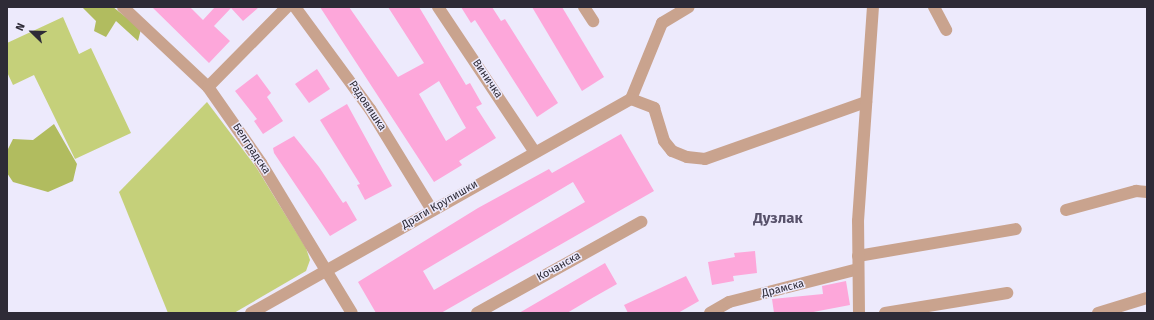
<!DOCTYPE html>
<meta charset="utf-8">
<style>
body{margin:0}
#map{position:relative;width:1154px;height:320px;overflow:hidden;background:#edeafc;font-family:"Fira Sans",sans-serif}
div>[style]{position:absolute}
.green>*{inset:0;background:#c5d07a}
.forest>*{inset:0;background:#b1bc5f}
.building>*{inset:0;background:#fda7da}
.street>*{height:12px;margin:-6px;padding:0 6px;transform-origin:6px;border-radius:6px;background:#c9a38e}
span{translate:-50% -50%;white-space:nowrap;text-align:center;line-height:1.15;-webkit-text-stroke:3px #edeafc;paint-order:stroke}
.street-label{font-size:11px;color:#2e2b37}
.district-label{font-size:15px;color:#57516a;font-weight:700}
.frame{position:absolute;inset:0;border:8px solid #2e2b37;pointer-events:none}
.north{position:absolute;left:12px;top:12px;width:40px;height:40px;-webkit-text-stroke:3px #edeafc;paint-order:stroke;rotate:293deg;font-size:11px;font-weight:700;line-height:16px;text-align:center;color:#2e2b37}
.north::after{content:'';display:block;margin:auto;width:14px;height:18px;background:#2e2b37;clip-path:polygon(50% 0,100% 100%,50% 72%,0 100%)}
</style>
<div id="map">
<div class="green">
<i style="clip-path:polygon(63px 17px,79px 54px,91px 48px,131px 133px,75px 159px,34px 75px,13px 85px,7px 72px,7px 43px)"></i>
<i style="clip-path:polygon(207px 102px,256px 167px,306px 248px,310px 260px,306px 271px,234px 313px,168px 313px,119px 192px)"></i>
</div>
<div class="forest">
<i style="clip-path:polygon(82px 7px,113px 7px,141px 29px,138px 41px,116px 21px,106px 37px,94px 31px,96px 21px)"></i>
<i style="clip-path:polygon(54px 124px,77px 164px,73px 181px,48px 192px,13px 182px,7px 173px,7px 151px,13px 139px,33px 140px)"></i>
</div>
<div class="building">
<i style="clip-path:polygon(152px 7px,190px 7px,203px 20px,215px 7px,259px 7px,243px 21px,231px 8px,214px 26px,230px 41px,209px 63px)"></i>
<i style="clip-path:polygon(evenodd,320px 7px,349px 7px,398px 77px,424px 63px,388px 7px,419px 7px,466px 85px,470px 83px,482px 104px,476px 107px,496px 138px,459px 161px,462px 165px,434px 182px,320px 7px,439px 81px,466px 128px,446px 141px,419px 94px,439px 81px)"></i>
<i style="clip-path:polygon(461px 7px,492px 7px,501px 21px,505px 19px,558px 103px,537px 117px,475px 20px,471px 23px)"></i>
<i style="clip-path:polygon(532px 7px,562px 7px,604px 77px,582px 91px)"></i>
<i style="clip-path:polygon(317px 69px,330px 89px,309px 103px,295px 84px)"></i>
<i style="clip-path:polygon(257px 74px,271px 93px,267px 97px,283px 121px,263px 134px,254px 121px,257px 119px,235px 91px)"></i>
<i style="clip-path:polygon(347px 104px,392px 186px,365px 200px,357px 185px,360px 184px,320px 120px)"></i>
<i style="clip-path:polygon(evenodd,621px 134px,654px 191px,441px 313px,376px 313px,358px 282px,478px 208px,549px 169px,552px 173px,621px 134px,573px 182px,585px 202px,434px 290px,423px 271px,573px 182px)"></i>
<i style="clip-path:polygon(294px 136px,319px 167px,343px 203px,346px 201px,357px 220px,330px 236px,274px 153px,273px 148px)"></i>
<i style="clip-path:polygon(755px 251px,757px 273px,733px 276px,734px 281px,712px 285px,708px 262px,735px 257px,734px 253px)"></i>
<i style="clip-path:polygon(605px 263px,617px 284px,594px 297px,567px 313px,519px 313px)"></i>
<i style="clip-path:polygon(686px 276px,699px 301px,678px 313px,628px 313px,624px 305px)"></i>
<i style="clip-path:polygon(846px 281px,850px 305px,808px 313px,774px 313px,772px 299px,823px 294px,822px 286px)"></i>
</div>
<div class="street">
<i style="left:123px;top:7px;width:117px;rotate:43.3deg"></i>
<i style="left:208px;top:87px;width:93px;rotate:55.1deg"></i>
<i style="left:261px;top:163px;width:175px;rotate:58.8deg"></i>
<i style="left:295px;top:7px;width:127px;rotate:53.7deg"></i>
<i style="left:370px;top:109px;width:119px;rotate:58.5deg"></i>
<i style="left:438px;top:7px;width:173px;rotate:56.3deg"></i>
<i style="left:584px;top:7px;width:17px;rotate:57deg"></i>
<i style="left:934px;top:7px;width:26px;rotate:62deg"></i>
<i style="left:208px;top:87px;width:112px;rotate:-45.4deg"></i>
<i style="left:631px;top:99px;width:25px;rotate:21deg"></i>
<i style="left:654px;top:108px;width:34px;rotate:73deg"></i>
<i style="left:664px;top:141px;width:13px;rotate:51deg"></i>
<i style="left:672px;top:151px;width:16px;rotate:22deg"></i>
<i style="left:687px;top:157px;width:18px;rotate:6deg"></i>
<i style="left:705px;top:159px;width:171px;rotate:-19.5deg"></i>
<i style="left:631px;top:99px;width:82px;rotate:-67.8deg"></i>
<i style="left:662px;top:23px;width:31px;rotate:-31deg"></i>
<i style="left:1066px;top:210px;width:73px;rotate:-15.2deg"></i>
<i style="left:1136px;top:191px;width:11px;rotate:5deg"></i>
<i style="left:858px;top:256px;width:160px;rotate:-9.7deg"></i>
<i style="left:251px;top:313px;width:436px;rotate:-29.4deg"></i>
<i style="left:477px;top:313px;width:188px;rotate:-29deg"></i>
<i style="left:710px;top:313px;width:22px;rotate:-30deg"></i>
<i style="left:729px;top:302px;width:133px;rotate:-14.3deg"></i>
<i style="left:859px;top:313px;width:92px;rotate:-90.6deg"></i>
<i style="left:858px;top:221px;width:215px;rotate:-86deg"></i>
<i style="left:885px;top:313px;width:124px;rotate:-9.3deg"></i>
<i style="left:1098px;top:313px;width:51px;rotate:-17deg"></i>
</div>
<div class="street-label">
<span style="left:487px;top:79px;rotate:56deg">Виничка</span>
<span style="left:367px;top:106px;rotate:56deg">Радовишка</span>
<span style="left:251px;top:149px;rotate:56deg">Белградска</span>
<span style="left:440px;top:205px;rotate:-30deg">Драги Крупишки</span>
<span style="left:559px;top:267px;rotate:-29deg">Кочанска</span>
<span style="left:783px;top:289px;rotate:-14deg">Драмска</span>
</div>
<div class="district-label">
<span style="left:778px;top:219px">Дузлак</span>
</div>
<div class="frame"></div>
<div class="north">N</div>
</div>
